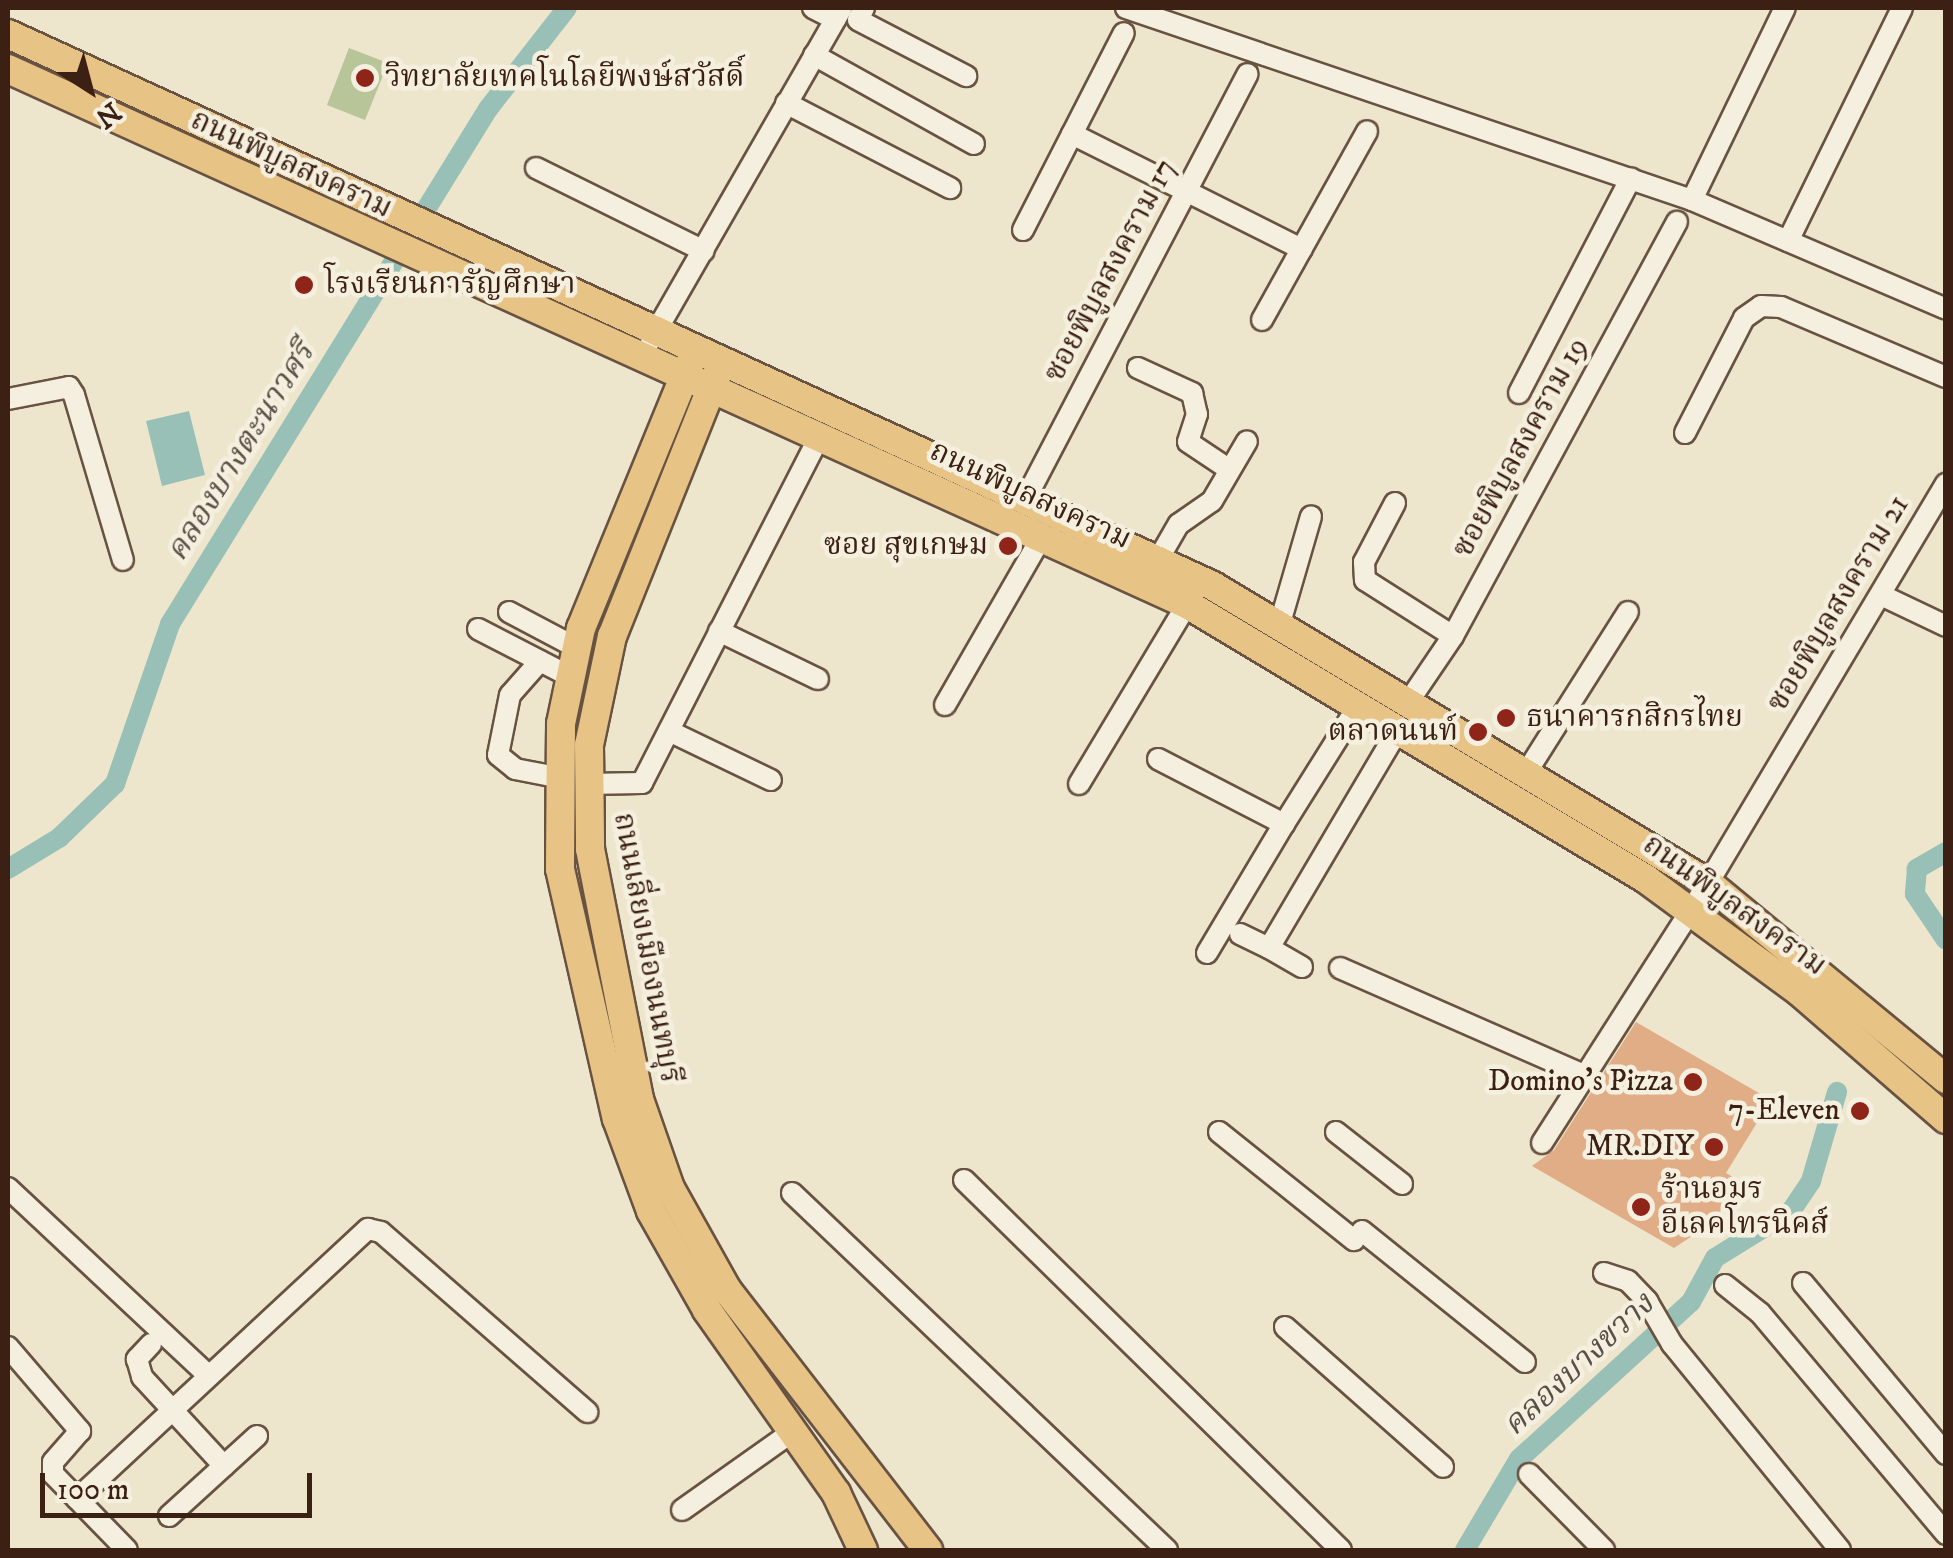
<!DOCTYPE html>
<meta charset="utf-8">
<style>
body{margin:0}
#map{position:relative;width:1953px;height:1558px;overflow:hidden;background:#eee6cc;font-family:"IM FELL DW Pica","Noto Serif Thai",serif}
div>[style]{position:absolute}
.green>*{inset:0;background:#b7c599}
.water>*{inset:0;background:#99c0b6}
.canal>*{height:20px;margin:-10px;padding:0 10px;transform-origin:10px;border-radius:10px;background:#99c0b6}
.building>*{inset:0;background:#e1ad87}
.roads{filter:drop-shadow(2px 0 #685241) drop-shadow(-2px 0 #685241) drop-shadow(0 2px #685241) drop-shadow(0 -2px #685241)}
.minor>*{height:20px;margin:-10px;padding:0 10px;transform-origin:10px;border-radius:10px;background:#f4efde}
.major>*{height:28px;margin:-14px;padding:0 14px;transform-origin:14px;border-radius:14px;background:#e7c386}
.dots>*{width:28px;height:28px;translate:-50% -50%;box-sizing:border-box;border:5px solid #f4efde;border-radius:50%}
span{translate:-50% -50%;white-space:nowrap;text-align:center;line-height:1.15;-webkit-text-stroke:9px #f4efde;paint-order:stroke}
.poi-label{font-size:30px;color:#3c2013}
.left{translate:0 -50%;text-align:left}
.right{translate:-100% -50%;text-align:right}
.street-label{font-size:30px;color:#3c2013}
.water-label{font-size:32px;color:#585044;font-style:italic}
.frame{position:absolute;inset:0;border:10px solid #3c2013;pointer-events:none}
.north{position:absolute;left:40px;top:40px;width:100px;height:100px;-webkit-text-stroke:8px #f4efde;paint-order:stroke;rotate:144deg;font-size:28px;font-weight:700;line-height:40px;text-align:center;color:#3c2013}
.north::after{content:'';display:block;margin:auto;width:35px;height:45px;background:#3c2013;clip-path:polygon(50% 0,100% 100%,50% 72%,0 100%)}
.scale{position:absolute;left:40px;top:1473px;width:272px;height:45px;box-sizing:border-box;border:5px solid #3c2013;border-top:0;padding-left:12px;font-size:30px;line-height:35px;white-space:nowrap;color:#3c2013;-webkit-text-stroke:8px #f4efde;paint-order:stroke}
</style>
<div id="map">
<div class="green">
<i style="clip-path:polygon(349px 48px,388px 63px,365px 120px,327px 105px)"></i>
</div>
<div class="water">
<i style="clip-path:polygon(189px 411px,205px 475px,162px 486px,146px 421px)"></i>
</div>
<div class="canal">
<i style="left:1946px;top:852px;width:34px;rotate:150deg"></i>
<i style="left:1917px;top:869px;width:25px;rotate:95deg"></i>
<i style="left:1915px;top:894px;width:55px;rotate:56deg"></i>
<i style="left:8px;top:869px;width:60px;rotate:-31.3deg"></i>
<i style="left:59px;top:838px;width:78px;rotate:-44deg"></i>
<i style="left:115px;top:784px;width:169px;rotate:-71deg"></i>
<i style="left:170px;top:624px;width:605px;rotate:-58.31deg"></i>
<i style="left:488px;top:109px;width:128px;rotate:-52deg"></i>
<i style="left:1465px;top:1550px;width:106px;rotate:-59.3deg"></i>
<i style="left:1519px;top:1459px;width:233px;rotate:-42.4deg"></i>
<i style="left:1691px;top:1302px;width:50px;rotate:-61.4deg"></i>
<i style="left:1715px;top:1258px;width:89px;rotate:-31.7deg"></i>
<i style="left:1791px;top:1211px;width:36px;rotate:-56deg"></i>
<i style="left:1811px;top:1181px;width:93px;rotate:-73.7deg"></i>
</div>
<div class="building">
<i style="clip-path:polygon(1636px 1022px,1771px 1100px,1726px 1173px,1740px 1181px,1715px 1221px,1674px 1248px,1532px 1166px,1554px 1150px)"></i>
</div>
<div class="roads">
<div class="minor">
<i style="left:813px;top:8px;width:25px;rotate:27deg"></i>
<i style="left:864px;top:8px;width:13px;rotate:117deg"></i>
<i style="left:858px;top:20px;width:122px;rotate:27.4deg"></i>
<i style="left:1126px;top:8px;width:598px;rotate:18.74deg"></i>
<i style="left:1692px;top:200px;width:276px;rotate:23.2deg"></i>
<i style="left:814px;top:55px;width:183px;rotate:29.1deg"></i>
<i style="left:786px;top:103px;width:185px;rotate:27.4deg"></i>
<i style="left:1072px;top:134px;width:257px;rotate:26.6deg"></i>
<i style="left:536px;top:168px;width:187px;rotate:26.3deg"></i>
<i style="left:1692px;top:200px;width:213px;rotate:-64.2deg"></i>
<i style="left:1023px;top:230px;width:221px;rotate:-62.9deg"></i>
<i style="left:1788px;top:241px;width:259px;rotate:-63.9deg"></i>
<i style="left:1262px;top:320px;width:216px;rotate:-60.9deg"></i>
<i style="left:651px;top:340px;width:383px;rotate:-60.1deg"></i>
<i style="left:1138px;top:368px;width:60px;rotate:24.8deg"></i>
<i style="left:1192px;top:393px;width:22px;rotate:77deg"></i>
<i style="left:1197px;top:414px;width:29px;rotate:108deg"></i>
<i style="left:1188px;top:442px;width:50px;rotate:33.7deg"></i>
<i style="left:1519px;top:393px;width:242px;rotate:-62.5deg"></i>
<i style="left:8px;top:399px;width:62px;rotate:-11.1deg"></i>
<i style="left:69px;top:387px;width:9px;rotate:58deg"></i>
<i style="left:74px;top:395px;width:172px;rotate:73.5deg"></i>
<i style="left:1685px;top:433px;width:129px;rotate:-62.8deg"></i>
<i style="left:1744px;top:318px;width:21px;rotate:-35deg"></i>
<i style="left:1761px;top:306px;width:20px;rotate:3deg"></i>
<i style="left:1781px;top:307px;width:179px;rotate:23deg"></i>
<i style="left:1027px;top:496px;width:476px;rotate:-62.4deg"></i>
<i style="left:1395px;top:503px;width:67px;rotate:117.7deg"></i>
<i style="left:1364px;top:562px;width:18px;rotate:87deg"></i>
<i style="left:1365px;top:580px;width:104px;rotate:32.5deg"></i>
<i style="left:1159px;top:558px;width:39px;rotate:-60deg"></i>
<i style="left:1179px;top:524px;width:40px;rotate:-34.9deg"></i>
<i style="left:1212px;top:501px;width:69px;rotate:-59.7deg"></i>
<i style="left:1881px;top:595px;width:72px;rotate:25.5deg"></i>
<i style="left:509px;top:612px;width:77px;rotate:27.9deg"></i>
<i style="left:1280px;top:623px;width:111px;rotate:-73.8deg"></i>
<i style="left:478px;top:629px;width:105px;rotate:27.3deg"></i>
<i style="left:719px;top:631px;width:110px;rotate:25.9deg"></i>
<i style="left:540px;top:661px;width:45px;rotate:131.4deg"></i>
<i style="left:510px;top:695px;width:61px;rotate:101.3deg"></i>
<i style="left:498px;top:755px;width:22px;rotate:39deg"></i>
<i style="left:515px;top:769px;width:43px;rotate:10.8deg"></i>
<i style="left:1411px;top:698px;width:75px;rotate:-55.9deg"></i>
<i style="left:1453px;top:636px;width:471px;rotate:-61.6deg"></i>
<i style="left:945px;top:705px;width:195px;rotate:-60.1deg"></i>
<i style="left:669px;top:731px;width:113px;rotate:25.7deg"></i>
<i style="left:1158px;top:759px;width:142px;rotate:27.3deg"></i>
<i style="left:1284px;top:824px;width:139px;rotate:-57.9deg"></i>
<i style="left:1528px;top:770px;width:187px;rotate:-57.7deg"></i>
<i style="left:586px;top:784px;width:56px;rotate:-1deg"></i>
<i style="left:642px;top:783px;width:389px;rotate:-62.9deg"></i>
<i style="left:1079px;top:784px;width:210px;rotate:-59deg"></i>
<i style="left:1240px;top:934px;width:32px;rotate:26deg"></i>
<i style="left:1207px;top:953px;width:150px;rotate:-59.2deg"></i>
<i style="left:1302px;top:967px;width:38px;rotate:-150deg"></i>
<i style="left:1269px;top:948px;width:256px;rotate:-59.4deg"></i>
<i style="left:1340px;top:968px;width:264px;rotate:23.7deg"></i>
<i style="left:1219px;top:1132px;width:173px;rotate:38.7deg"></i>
<i style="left:1336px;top:1132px;width:84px;rotate:38.2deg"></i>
<i style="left:1542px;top:1143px;width:308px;rotate:-57.4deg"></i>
<i style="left:1708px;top:883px;width:465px;rotate:-59.2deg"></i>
<i style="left:964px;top:1180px;width:528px;rotate:44.46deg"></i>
<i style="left:8px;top:1188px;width:275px;rotate:43.1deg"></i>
<i style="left:792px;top:1193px;width:518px;rotate:43.59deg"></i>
<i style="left:1362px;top:1231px;width:209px;rotate:38.8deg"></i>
<i style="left:1604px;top:1273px;width:25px;rotate:18deg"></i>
<i style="left:1628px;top:1281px;width:28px;rotate:46deg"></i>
<i style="left:1647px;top:1301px;width:50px;rotate:59.8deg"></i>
<i style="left:1672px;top:1344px;width:266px;rotate:50.8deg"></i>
<i style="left:1803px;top:1283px;width:223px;rotate:50.1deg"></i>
<i style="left:1725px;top:1285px;width:45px;rotate:38.7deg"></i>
<i style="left:1760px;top:1313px;width:289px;rotate:49.9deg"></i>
<i style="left:1285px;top:1327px;width:211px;rotate:41.5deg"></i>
<i style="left:151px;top:1344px;width:21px;rotate:133deg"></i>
<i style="left:137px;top:1359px;width:19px;rotate:74deg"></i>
<i style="left:142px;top:1377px;width:121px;rotate:47.3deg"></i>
<i style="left:8px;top:1347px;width:111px;rotate:49.4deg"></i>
<i style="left:80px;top:1431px;width:41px;rotate:131.1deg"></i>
<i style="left:53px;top:1462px;width:12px;rotate:90deg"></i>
<i style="left:53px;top:1474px;width:106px;rotate:45.8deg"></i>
<i style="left:1529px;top:1474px;width:107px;rotate:45.4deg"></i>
<i style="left:77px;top:1499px;width:397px;rotate:-42.9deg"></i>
<i style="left:368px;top:1229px;width:13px;rotate:13deg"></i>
<i style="left:381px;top:1232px;width:274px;rotate:41.1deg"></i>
<i style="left:682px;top:1510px;width:135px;rotate:-35.3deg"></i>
<i style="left:169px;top:1516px;width:119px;rotate:-42.3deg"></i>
</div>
<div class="major">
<i style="left:8px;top:34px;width:1325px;rotate:24.61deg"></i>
<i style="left:1213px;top:586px;width:577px;rotate:30.96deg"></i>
<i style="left:1708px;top:883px;width:308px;rotate:39.5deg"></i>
<i style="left:8px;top:69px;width:1295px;rotate:24.41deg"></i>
<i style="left:1187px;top:604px;width:535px;rotate:30.93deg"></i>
<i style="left:1646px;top:879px;width:192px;rotate:36.3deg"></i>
<i style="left:1801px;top:993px;width:192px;rotate:41deg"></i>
<i style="left:689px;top:365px;width:284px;rotate:112.3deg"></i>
<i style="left:581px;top:628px;width:98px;rotate:101.8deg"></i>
<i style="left:561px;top:724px;width:145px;rotate:90.4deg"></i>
<i style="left:560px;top:869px;width:256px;rotate:77.2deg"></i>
<i style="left:617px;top:1119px;width:98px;rotate:69.7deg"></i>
<i style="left:651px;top:1211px;width:114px;rotate:60.5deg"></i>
<i style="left:707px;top:1310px;width:224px;rotate:54.8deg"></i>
<i style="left:836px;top:1493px;width:63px;rotate:64.7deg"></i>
<i style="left:717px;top:374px;width:282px;rotate:111.8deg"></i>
<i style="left:612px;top:636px;width:111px;rotate:101.9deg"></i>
<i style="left:589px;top:745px;width:104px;rotate:89.4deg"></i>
<i style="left:590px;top:849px;width:255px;rotate:78.9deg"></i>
<i style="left:639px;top:1099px;width:94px;rotate:70.8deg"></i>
<i style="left:670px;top:1188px;width:117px;rotate:60.8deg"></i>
<i style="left:727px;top:1290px;width:329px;rotate:52.3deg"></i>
</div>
</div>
<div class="dots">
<i style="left:365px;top:78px;background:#8f2418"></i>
<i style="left:304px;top:285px;background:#8f2418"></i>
<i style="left:1008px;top:546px;background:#8f2418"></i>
<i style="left:1506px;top:718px;background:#8f2418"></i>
<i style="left:1478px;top:732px;background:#8f2418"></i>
<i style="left:1693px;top:1082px;background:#8f2418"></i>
<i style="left:1860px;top:1111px;background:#8f2418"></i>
<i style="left:1714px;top:1147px;background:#8f2418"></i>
<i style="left:1641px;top:1207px;background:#8f2418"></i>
</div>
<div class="poi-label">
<span class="left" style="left:385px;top:78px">วิทยาลัยเทคโนโลยีพงษ์สวัสดิ์</span>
<span class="left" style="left:324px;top:285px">โรงเรียนการัญศึกษา</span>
<span class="right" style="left:988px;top:546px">ซอย สุขเกษม</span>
<span class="left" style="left:1526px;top:718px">ธนาคารกสิกรไทย</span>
<span class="right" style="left:1458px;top:732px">ตลาดนนท์</span>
<span class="right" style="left:1673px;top:1082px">Domino's Pizza</span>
<span class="right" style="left:1840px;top:1111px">7-Eleven</span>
<span class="right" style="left:1694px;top:1147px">MR.DIY</span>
<span class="left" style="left:1661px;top:1207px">ร้านอมร<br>อีเลคโทรนิคส์</span>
</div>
<div class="street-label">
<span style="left:291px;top:165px;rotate:25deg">ถนนพิบูลสงคราม</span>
<span style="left:1111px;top:271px;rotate:-62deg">ซอยพิบูลสงคราม 17</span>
<span style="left:1521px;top:448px;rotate:-61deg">ซอยพิบูลสงคราม 19</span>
<span style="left:1030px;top:496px;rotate:25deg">ถนนพิบูลสงคราม</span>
<span style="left:1839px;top:604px;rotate:-59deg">ซอยพิบูลสงคราม 21</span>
<span style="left:1734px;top:906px;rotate:36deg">ถนนพิบูลสงคราม</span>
<span style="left:646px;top:948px;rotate:80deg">ถนนเลี่ยงเมืองนนทบุรี</span>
</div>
<div class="water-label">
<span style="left:241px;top:452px;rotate:-58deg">คลองบางตะนาวศรี</span>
<span style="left:1579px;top:1365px;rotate:-43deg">คลองบางขวาง</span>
</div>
<div class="frame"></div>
<div class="north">N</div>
<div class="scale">100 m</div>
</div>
